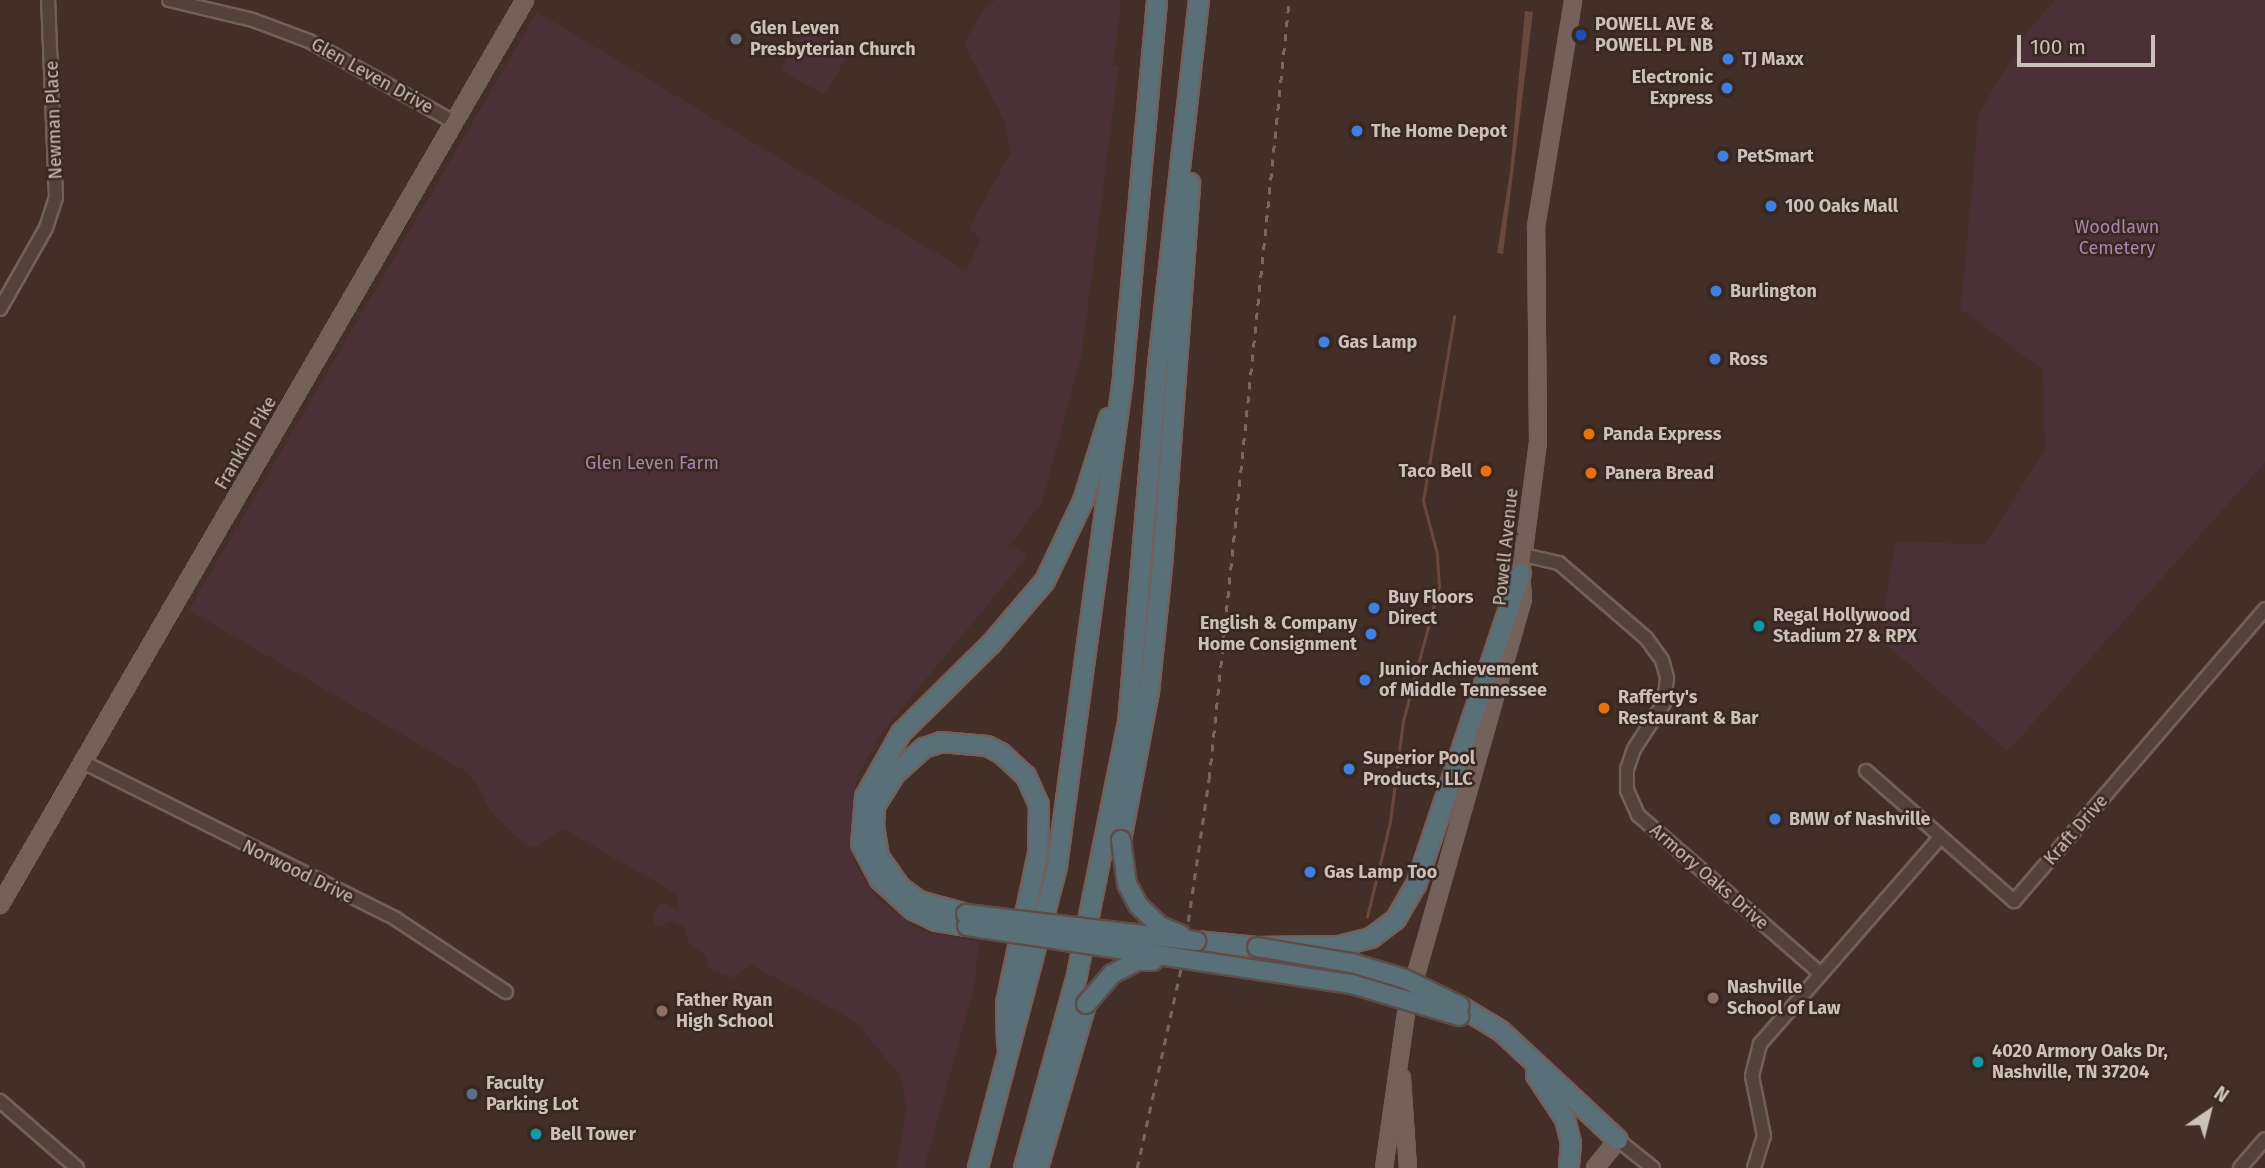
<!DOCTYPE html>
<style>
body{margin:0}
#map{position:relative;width:2265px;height:1168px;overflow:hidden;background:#442f28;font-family:"Fira Sans",sans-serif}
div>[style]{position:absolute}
.green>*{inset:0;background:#4c3038}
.water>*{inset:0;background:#6b483c}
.stream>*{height:2.5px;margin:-1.25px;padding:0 1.25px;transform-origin:1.25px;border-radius:1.25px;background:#6b483c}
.roads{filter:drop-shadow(2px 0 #71605b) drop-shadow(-2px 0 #71605b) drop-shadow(0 2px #71605b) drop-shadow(0 -2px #71605b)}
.minor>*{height:12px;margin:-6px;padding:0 6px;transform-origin:6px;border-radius:6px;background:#53423c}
.major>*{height:14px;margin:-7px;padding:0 7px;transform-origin:7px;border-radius:7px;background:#73615a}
.highway>*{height:18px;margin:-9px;padding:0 9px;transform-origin:9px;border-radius:9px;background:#597079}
.rail>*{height:2.5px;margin-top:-1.25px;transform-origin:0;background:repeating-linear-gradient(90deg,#7a665e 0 7px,transparent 0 14px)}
.bridges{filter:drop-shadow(2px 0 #5e4d47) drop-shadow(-2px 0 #5e4d47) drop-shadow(0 2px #5e4d47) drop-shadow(0 -2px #5e4d47)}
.highway-bridge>*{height:18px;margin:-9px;padding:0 9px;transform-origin:9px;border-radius:9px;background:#597079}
.dots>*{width:19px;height:19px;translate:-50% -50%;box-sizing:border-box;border:4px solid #392721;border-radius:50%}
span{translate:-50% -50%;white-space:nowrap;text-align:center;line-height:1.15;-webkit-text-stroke:5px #392721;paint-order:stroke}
.poi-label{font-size:18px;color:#cdbfba;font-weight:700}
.left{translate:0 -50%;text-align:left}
.right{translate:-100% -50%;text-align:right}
.street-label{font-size:18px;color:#cdbfba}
.park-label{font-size:18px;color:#a986ad}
.north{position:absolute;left:2174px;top:1077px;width:70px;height:70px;-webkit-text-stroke:5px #392721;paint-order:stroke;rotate:35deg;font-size:19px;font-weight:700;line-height:28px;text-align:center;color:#cdbfba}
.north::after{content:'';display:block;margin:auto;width:24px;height:32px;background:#cdbfba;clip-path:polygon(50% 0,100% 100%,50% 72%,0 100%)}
.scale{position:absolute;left:2017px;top:35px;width:138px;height:32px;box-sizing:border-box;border:4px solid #cdbfba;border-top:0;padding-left:9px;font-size:21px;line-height:24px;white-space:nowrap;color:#cdbfba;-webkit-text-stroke:5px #392721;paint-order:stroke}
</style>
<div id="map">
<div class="green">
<i style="clip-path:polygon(996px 0,1121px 0,1113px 67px,1119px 65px,1082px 351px,1042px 502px,1008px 548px,1017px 547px,1027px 557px,881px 733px,857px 777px,850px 833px,855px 864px,878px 899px,919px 930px,979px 942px,974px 988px,924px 1168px,896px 1168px,907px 1108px,900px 1075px,855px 1021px,750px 964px,734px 978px,710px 969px,706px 955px,688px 942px,683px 926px,671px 921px,657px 927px,652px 918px,661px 902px,679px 911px,677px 894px,562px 828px,537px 847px,527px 846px,490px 811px,478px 785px,465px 771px,189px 610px,537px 12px,966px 271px,981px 239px,969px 228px,1011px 152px,1005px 122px,964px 44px,985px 7px)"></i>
<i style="clip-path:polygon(2055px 0,2265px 0,2265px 462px,2008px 751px,1879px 638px,1895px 542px,1986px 544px,2045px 449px,2043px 370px,1961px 309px,1979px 113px,2029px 30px)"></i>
<i style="clip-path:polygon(804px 29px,848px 54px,825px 95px,780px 70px)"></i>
</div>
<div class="water">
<i style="clip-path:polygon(1525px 11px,1533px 12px,1503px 254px,1497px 253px,1510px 172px)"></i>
</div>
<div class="stream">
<i style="left:1367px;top:917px;width:98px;rotate:-76.4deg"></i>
<i style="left:1390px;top:822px;width:102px;rotate:-82.7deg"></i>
<i style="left:1403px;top:721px;width:140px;rotate:-75.1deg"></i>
<i style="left:1439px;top:586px;width:32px;rotate:-94deg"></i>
<i style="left:1437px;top:554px;width:55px;rotate:-104.8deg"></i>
<i style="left:1423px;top:501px;width:187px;rotate:-80.4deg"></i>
</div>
<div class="roads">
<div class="minor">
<i style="left:169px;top:0;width:86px;rotate:13.4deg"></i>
<i style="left:253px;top:20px;width:60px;rotate:20.6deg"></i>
<i style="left:309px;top:41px;width:166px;rotate:29.2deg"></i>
<i style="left:0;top:309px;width:93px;rotate:-60.4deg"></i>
<i style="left:46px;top:228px;width:33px;rotate:-72deg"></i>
<i style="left:56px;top:197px;width:197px;rotate:-92.3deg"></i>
<i style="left:1524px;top:555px;width:36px;rotate:13deg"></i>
<i style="left:1559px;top:563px;width:115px;rotate:40.8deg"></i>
<i style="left:1646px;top:638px;width:27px;rotate:54deg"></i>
<i style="left:1662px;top:660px;width:19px;rotate:74deg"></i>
<i style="left:1667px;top:678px;width:25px;rotate:97deg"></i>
<i style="left:1664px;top:703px;width:55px;rotate:123.1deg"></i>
<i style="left:1634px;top:749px;width:21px;rotate:109deg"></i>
<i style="left:1627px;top:769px;width:21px;rotate:90deg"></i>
<i style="left:1627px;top:790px;width:27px;rotate:66deg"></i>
<i style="left:1638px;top:815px;width:241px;rotate:41deg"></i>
<i style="left:83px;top:762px;width:350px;rotate:26.6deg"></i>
<i style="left:396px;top:919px;width:132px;rotate:33.6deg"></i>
<i style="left:1866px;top:771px;width:197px;rotate:41.3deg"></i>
<i style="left:2014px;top:901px;width:385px;rotate:-49.3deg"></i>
<i style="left:0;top:1101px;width:102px;rotate:41deg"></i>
<i style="left:1618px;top:1140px;width:45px;rotate:38.7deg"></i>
<i style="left:1754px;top:1168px;width:34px;rotate:-73deg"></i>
<i style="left:1764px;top:1136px;width:61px;rotate:-101.3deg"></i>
<i style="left:1752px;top:1076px;width:33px;rotate:-76deg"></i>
<i style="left:1760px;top:1044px;width:272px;rotate:-48.9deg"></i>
<i style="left:2240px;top:1168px;width:38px;rotate:-49deg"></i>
</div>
<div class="major">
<i style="left:0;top:905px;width:1046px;rotate:-59.88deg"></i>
<i style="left:1402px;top:1078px;width:90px;rotate:86.2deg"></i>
<i style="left:1384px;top:1168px;width:164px;rotate:-81.9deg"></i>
<i style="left:1407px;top:1006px;width:423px;rotate:-74.1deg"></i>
<i style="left:1523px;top:599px;width:26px;rotate:-94deg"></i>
<i style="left:1521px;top:573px;width:132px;rotate:-82.6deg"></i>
<i style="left:1538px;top:442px;width:215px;rotate:-90.5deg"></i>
<i style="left:1536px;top:227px;width:230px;rotate:-80.7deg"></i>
<i style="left:1595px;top:1168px;width:36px;rotate:-51deg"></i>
</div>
<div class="highway">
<i style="left:1121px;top:840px;width:151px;rotate:-79.3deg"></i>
<i style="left:1149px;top:692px;width:126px;rotate:-84.1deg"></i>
<i style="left:1162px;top:567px;width:385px;rotate:-85.8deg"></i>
<i style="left:966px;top:914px;width:49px;rotate:-164.5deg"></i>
<i style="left:919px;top:901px;width:24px;rotate:-144deg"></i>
<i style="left:900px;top:887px;width:37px;rotate:-125deg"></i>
<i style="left:879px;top:857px;width:31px;rotate:-99deg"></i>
<i style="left:874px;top:826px;width:20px;rotate:-87deg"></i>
<i style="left:875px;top:806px;width:39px;rotate:-58deg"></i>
<i style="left:896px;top:773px;width:38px;rotate:-42deg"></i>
<i style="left:924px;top:748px;width:18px;rotate:-19deg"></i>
<i style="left:941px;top:742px;width:46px;rotate:5deg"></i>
<i style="left:987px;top:746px;width:16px;rotate:27deg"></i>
<i style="left:1001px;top:753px;width:34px;rotate:43deg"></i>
<i style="left:1026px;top:776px;width:32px;rotate:66deg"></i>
<i style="left:1039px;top:805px;width:49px;rotate:91.2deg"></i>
<i style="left:1038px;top:854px;width:152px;rotate:102.1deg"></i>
<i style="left:1006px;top:1003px;width:42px;rotate:88.6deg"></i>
<i style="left:967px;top:926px;width:31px;rotate:-171deg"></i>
<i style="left:936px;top:921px;width:25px;rotate:-154deg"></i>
<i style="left:913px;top:910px;width:45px;rotate:-137.7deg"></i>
<i style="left:880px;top:880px;width:41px;rotate:-117.8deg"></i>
<i style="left:861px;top:844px;width:47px;rotate:-85.1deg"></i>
<i style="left:865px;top:797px;width:73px;rotate:-60.6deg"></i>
<i style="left:901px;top:733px;width:127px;rotate:-44.7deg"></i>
<i style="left:991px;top:644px;width:83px;rotate:-49.4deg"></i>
<i style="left:1045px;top:581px;width:89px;rotate:-64.6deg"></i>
<i style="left:1083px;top:501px;width:87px;rotate:-72.6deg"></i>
<i style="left:1196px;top:941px;width:61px;rotate:5.6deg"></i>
<i style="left:1257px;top:947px;width:82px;rotate:-0.7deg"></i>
<i style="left:1339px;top:946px;width:33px;rotate:-14deg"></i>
<i style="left:1371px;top:938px;width:31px;rotate:-37deg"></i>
<i style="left:1396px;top:919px;width:39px;rotate:-60deg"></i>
<i style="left:1416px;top:885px;width:329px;rotate:-71.4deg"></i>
<i style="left:1463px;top:1008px;width:44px;rotate:31.2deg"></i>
<i style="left:1501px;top:1031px;width:160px;rotate:43deg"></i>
<i style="left:1536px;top:1075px;width:53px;rotate:56.6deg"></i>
<i style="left:1565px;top:1119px;width:25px;rotate:76deg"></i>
<i style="left:1571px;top:1143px;width:25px;rotate:95deg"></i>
<i style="left:978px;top:1168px;width:312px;rotate:-75.3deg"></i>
<i style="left:1057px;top:866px;width:495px;rotate:-82.3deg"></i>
<i style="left:1123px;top:375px;width:377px;rotate:-84.8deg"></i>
<i style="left:1024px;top:1168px;width:200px;rotate:-74.6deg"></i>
<i style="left:1077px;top:975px;width:257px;rotate:-78.6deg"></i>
<i style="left:1128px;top:723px;width:359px;rotate:-85.2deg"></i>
<i style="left:1158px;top:365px;width:367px;rotate:-83.6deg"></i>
<i style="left:1038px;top:1168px;width:171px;rotate:-73.7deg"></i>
</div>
</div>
<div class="rail">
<i style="left:1137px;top:1168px;width:210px;rotate:-77.6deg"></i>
<i style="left:1182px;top:963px;width:186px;rotate:-81.7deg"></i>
<i style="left:1209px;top:779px;width:783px;rotate:-84.14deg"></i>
</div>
<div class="bridges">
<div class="highway-bridge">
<i style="left:1121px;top:840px;width:44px;rotate:82.2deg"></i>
<i style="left:1127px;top:884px;width:24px;rotate:62deg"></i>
<i style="left:1138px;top:905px;width:30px;rotate:44deg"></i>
<i style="left:1160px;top:926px;width:22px;rotate:22deg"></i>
<i style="left:966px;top:914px;width:232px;rotate:6.7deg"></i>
<i style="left:967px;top:926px;width:392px;rotate:8.6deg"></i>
<i style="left:1355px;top:985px;width:109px;rotate:16.6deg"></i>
<i style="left:1257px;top:947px;width:96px;rotate:9.6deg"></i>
<i style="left:1352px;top:963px;width:55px;rotate:16.8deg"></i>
<i style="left:1405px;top:979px;width:61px;rotate:26.1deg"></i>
<i style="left:1086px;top:1004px;width:40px;rotate:-49deg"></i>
<i style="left:1112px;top:974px;width:29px;rotate:-27deg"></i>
<i style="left:1138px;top:961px;width:15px"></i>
</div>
</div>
<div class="dots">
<i style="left:1581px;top:35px;background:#1a4fb4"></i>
<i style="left:736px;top:39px;background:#6b7280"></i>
<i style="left:1728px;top:59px;background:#3f7fe0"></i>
<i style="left:1727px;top:88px;background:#3f7fe0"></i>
<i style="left:1357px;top:131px;background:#3f7fe0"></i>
<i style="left:1723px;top:156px;background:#3f7fe0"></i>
<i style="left:1771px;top:206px;background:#3f7fe0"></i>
<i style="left:1716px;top:291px;background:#3f7fe0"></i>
<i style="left:1324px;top:342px;background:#3f7fe0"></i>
<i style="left:1715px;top:359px;background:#3f7fe0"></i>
<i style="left:1589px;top:434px;background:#e8710a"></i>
<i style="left:1486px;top:471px;background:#e8710a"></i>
<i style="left:1591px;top:473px;background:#e8710a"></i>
<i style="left:1374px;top:608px;background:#3f7fe0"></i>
<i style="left:1759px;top:626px;background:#0f9aa8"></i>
<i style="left:1371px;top:634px;background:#3f7fe0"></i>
<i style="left:1365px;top:680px;background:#3f7fe0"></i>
<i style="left:1604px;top:708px;background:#e8710a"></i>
<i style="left:1349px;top:769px;background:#3f7fe0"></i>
<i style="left:1775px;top:819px;background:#3f7fe0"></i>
<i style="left:1310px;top:872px;background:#3f7fe0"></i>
<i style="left:1713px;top:998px;background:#8d6e63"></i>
<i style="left:662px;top:1011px;background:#8d6e63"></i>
<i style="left:1978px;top:1062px;background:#0f9aa8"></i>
<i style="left:472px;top:1094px;background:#5c6f8a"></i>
<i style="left:536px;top:1134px;background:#0f9aa8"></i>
</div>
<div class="poi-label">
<span class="left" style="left:1595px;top:35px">POWELL AVE &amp;<br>POWELL PL NB</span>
<span class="left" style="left:750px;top:39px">Glen Leven<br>Presbyterian Church</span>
<span class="left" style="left:1742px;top:59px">TJ Maxx</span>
<span class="right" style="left:1713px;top:88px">Electronic<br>Express</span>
<span class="left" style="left:1371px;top:131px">The Home Depot</span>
<span class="left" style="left:1737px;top:156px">PetSmart</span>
<span class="left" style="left:1785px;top:206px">100 Oaks Mall</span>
<span class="left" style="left:1730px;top:291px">Burlington</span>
<span class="left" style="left:1338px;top:342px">Gas Lamp</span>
<span class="left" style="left:1729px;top:359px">Ross</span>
<span class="left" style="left:1603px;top:434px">Panda Express</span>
<span class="right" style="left:1472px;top:471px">Taco Bell</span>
<span class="left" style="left:1605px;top:473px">Panera Bread</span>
<span class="left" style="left:1388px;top:608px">Buy Floors<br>Direct</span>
<span class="left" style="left:1773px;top:626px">Regal Hollywood<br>Stadium 27 &amp; RPX</span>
<span class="right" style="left:1357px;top:634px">English &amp; Company<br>Home Consignment</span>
<span class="left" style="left:1379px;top:680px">Junior Achievement<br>of Middle Tennessee</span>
<span class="left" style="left:1618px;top:708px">Rafferty's<br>Restaurant &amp; Bar</span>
<span class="left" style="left:1363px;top:769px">Superior Pool<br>Products, LLC</span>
<span class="left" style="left:1789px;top:819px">BMW of Nashville</span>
<span class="left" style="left:1324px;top:872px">Gas Lamp Too</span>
<span class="left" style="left:1727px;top:998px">Nashville<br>School of Law</span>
<span class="left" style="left:676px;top:1011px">Father Ryan<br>High School</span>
<span class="left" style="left:1992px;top:1062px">4020 Armory Oaks Dr,<br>Nashville, TN 37204</span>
<span class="left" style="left:486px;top:1094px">Faculty<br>Parking Lot</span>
<span class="left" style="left:550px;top:1134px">Bell Tower</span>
</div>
<div class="street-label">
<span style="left:372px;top:76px;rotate:29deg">Glen Leven Drive</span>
<span style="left:54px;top:120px;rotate:-92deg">Newman Place</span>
<span style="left:246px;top:443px;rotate:-60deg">Franklin Pike</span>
<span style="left:1506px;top:547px;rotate:-84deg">Powell Avenue</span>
<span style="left:2076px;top:830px;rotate:-49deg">Kraft Drive</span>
<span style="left:298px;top:872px;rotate:26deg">Norwood Drive</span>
<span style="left:1709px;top:877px;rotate:41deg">Armory Oaks Drive</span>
</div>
<div class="park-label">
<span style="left:2117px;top:238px">Woodlawn<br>Cemetery</span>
<span style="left:652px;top:463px">Glen Leven Farm</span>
</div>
<div class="north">N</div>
<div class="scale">100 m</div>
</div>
